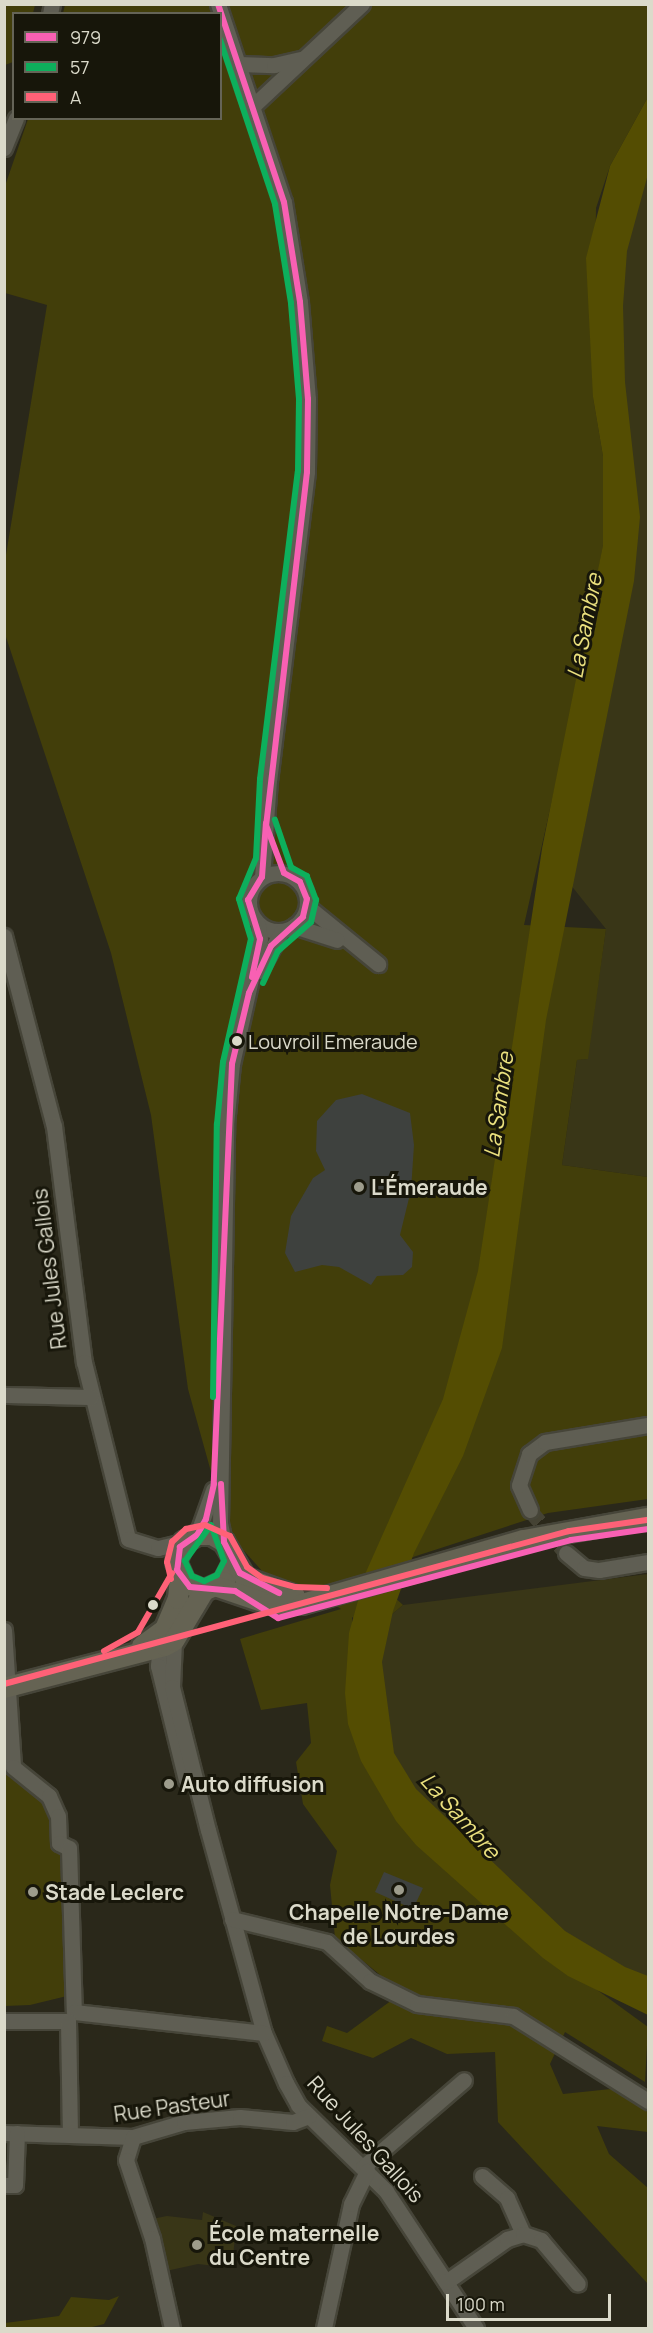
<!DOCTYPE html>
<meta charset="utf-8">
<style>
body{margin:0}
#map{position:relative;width:653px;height:2333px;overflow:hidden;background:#2a281a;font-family:Manrope,sans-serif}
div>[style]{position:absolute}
.built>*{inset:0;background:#393617}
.green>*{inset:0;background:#423e0a}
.water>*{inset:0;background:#544d02}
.building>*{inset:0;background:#3e413e}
.minor-tunnel>*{height:15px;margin-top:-7.5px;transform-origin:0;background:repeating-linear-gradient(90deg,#454334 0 15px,transparent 0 23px)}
.roads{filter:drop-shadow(2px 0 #464539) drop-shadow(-2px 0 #464539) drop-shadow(0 2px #464539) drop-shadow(0 -2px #464539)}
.minor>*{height:15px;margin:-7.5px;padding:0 7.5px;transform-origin:7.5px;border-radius:7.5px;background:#5f5e53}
.minor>.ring{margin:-7.5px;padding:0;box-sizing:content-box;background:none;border:15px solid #5f5e53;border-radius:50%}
.major>*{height:20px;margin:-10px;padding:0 10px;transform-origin:10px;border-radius:10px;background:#656353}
.bus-1>*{height:6px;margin:-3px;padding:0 3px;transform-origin:3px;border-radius:3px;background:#f860b3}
.bus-2>*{height:6px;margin:-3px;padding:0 3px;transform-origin:3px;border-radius:3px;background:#0daf5c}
.bus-3>*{height:6px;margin:-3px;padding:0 3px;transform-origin:3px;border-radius:3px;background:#ff6177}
.dots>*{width:16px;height:16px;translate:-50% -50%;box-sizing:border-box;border:3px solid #17160a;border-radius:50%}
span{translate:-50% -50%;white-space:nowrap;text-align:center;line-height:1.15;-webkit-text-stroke:6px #17160a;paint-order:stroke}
.bus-label{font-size:20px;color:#dbdaca}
.left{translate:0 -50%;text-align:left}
.poi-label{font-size:21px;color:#dbdaca;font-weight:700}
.street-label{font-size:21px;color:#dbdaca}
.water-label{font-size:22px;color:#eae07e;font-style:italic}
.frame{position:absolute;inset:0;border:6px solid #dbdaca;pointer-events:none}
.legend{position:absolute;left:12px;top:12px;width:210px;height:108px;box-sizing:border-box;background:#17160a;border:2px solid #656457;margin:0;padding:8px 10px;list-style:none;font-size:18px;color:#dbdaca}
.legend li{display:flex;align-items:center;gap:12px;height:30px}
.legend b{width:30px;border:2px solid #656457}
.scale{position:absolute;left:446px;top:2294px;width:165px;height:27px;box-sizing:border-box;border:3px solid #dbdaca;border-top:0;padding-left:8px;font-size:18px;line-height:21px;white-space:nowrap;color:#dbdaca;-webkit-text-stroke:4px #17160a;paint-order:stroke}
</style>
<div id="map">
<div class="built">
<i style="clip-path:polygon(648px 97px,648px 1177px,562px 1165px,577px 1060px,587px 1059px,606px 929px,542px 849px,603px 545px,603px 456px,593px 397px)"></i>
<i style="clip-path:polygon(648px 1574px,648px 1989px,588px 1956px,406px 1796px,375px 1736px,373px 1630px,403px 1605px)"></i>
<i style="clip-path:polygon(203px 2212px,236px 2226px,232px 2268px,198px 2264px,166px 2271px,152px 2219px,167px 2216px,202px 2220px)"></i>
</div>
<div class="green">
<i style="clip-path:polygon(4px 5px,35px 5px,33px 13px,14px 14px,13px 62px,5px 65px)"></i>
<i style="clip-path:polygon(65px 5px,648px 5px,648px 97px,610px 166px,596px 208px,593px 397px,603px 456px,603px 545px,579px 680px,524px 925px,606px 929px,588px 1059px,577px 1060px,562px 1165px,648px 1177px,648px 1499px,548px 1513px,367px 1572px,403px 1605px,373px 1630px,352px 1617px,352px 1719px,545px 1952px,648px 2027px,645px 2082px,565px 2032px,550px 2064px,563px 2094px,611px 2089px,648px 2112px,648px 2132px,597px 2126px,609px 2154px,648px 2188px,648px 2284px,498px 2122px,495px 2052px,447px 2054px,411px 2038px,373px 2058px,322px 2041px,327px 2026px,347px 2033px,392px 2000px,396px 1988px,335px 1938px,330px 1885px,337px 1851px,303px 1804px,296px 1762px,311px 1743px,307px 1703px,261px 1710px,240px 1639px,341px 1609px,308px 1587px,289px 1588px,272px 1582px,228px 1533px,188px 1389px,151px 1115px,111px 953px,5px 634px,5px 561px,47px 305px,5px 293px,5px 186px,28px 119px,220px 118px,220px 14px,63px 13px)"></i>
<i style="clip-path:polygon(4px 1768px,32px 1783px,43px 1798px,51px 1817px,53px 1849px,60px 1849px,67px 1996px,30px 2005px,5px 2006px)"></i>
<i style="clip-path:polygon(119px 2296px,104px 2324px,88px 2328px,5px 2328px,5px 2323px,59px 2316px,71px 2297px,109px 2300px)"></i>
</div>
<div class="water">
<i style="clip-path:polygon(648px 97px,648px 174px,627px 251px,623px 306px,625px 382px,640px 517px,634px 581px,546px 1020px,502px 1348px,463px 1456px,414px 1553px,393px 1611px,382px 1662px,394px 1753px,416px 1789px,565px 1931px,625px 1967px,648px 1976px,648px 2015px,568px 1976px,543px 1958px,416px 1845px,396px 1821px,361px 1761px,348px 1724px,345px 1693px,349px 1633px,366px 1572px,443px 1399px,478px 1271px,542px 849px,603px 545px,603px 456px,593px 397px,586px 258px,610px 166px)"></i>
</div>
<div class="building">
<i style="clip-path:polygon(362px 1094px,410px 1113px,414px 1145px,411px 1190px,400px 1235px,413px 1252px,412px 1267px,403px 1275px,377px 1276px,371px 1285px,339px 1267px,322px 1265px,295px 1272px,285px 1253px,291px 1216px,313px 1178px,325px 1170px,316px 1151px,317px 1121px,336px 1100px)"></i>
<i style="clip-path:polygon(384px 1872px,423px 1888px,413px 1909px,375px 1892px)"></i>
</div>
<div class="minor-tunnel">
<i style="left:530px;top:1510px;width:56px;rotate:50.1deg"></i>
</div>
<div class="roads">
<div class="minor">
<i style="left:218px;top:4px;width:209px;rotate:71.6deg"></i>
<i style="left:284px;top:202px;width:101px;rotate:80.9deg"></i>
<i style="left:300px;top:302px;width:97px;rotate:85.3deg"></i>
<i style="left:308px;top:399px;width:73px;rotate:90.8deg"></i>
<i style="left:307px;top:472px;width:310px;rotate:97deg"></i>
<i style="left:269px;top:780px;width:97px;rotate:94.1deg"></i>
<i style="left:50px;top:14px;width:10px;rotate:-79deg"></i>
<i style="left:239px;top:64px;width:35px;rotate:2deg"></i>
<i style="left:274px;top:65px;width:28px;rotate:-13deg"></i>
<i style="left:254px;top:105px;width:148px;rotate:-43.1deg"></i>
<i style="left:4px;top:148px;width:32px;rotate:-68deg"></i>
<i class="ring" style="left:249px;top:873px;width:43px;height:43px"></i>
<i style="left:307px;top:906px;width:92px;rotate:39.2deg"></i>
<i style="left:294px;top:926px;width:45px;rotate:18deg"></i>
<i style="left:4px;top:936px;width:196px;rotate:75.3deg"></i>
<i style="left:54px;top:1126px;width:238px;rotate:82.8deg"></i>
<i style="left:84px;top:1362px;width:182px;rotate:76deg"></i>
<i style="left:128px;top:1539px;width:31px;rotate:17deg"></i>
<i style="left:158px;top:1548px;width:27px;rotate:-13deg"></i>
<i style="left:259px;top:971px;width:46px;rotate:-60.1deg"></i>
<i style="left:4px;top:1395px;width:87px;rotate:1.3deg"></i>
<i style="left:530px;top:1510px;width:27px;rotate:-114deg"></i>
<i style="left:519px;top:1485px;width:33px;rotate:-72deg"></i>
<i style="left:529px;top:1454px;width:20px;rotate:-37deg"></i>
<i style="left:545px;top:1442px;width:104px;rotate:-9.4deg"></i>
<i style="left:197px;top:1535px;width:48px;rotate:-70.4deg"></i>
<i style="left:224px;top:1542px;width:19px;rotate:-102deg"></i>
<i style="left:220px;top:1523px;width:398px;rotate:-89.1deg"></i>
<i style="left:226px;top:1125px;width:61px;rotate:-84.4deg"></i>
<i style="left:232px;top:1064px;width:128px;rotate:-77.4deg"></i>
<i style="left:260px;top:939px;width:15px;rotate:-98deg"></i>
<i style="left:566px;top:1553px;width:23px;rotate:40deg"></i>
<i style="left:584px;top:1568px;width:15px;rotate:8deg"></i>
<i style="left:599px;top:1570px;width:50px;rotate:-9.3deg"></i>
<i style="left:4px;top:1630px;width:137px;rotate:86.2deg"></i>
<i style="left:13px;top:1767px;width:46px;rotate:38.9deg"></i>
<i style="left:49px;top:1796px;width:22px;rotate:66deg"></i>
<i style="left:58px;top:1816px;width:27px;rotate:88deg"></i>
<i style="left:59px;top:1843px;width:11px;rotate:27deg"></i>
<i style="left:69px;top:1848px;width:164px;rotate:88.3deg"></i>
<i style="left:161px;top:1640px;width:26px;rotate:97deg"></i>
<i style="left:158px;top:1666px;width:117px;rotate:76.2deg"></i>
<i style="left:174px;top:1641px;width:46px;rotate:92.5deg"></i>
<i style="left:172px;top:1687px;width:147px;rotate:75.9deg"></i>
<i style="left:208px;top:1830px;width:211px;rotate:74.6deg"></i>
<i style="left:264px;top:2033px;width:55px;rotate:66.3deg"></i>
<i style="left:286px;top:2083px;width:25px;rotate:61deg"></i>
<i style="left:298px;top:2105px;width:123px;rotate:44.3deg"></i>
<i style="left:386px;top:2191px;width:164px;rotate:56.7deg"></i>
<i style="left:232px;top:1919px;width:98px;rotate:13.6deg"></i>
<i style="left:327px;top:1942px;width:58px;rotate:42.2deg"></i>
<i style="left:370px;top:1981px;width:52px;rotate:26.1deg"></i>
<i style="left:417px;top:2004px;width:97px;rotate:7.1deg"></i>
<i style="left:513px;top:2016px;width:160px;rotate:32.2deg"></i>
<i style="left:74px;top:2012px;width:191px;rotate:6.3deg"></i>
<i style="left:4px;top:2021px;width:64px"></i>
<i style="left:68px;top:2021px;width:114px;rotate:89deg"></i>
<i style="left:4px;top:2133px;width:129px;rotate:1.8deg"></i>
<i style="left:133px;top:2137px;width:53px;rotate:-16.4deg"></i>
<i style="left:184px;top:2122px;width:56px;rotate:-5.1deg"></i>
<i style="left:240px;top:2117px;width:53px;rotate:5.4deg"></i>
<i style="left:293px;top:2122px;width:17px;rotate:-21deg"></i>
<i style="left:133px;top:2137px;width:24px;rotate:107deg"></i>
<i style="left:126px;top:2160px;width:82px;rotate:71.6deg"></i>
<i style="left:152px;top:2238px;width:92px;rotate:77.5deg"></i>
<i style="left:363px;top:2167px;width:133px;rotate:-40.7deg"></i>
<i style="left:482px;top:2176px;width:33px;rotate:41deg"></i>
<i style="left:507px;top:2198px;width:39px;rotate:66deg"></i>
<i style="left:4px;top:2185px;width:11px"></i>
<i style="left:15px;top:2185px;width:52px;rotate:-87.8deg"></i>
<i style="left:446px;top:2282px;width:75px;rotate:-35.2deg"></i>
<i style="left:507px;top:2239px;width:17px;rotate:-17deg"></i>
<i style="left:523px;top:2234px;width:19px;rotate:18deg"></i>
<i style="left:541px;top:2240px;width:57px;rotate:49.9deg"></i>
<i style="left:324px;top:2328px;width:127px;rotate:-77.7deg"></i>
<i style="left:351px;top:2204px;width:37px;rotate:-64deg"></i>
</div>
<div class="major">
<i style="left:234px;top:1562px;width:22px;rotate:117deg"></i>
<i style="left:224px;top:1582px;width:22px;rotate:156deg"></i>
<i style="left:204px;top:1591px;width:21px;rotate:-157deg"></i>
<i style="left:185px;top:1583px;width:23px;rotate:-113deg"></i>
<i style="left:176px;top:1562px;width:22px;rotate:-68deg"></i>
<i style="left:184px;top:1542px;width:15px;rotate:-28deg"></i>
<i style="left:197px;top:1535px;width:15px"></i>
<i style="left:212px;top:1535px;width:14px;rotate:30deg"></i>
<i style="left:224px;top:1542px;width:42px;rotate:59.7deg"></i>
<i style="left:245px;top:1578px;width:53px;rotate:19.8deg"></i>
<i style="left:218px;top:1587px;width:53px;rotate:18.8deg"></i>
<i style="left:268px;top:1604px;width:34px"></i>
<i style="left:302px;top:1604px;width:231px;rotate:-16.1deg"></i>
<i style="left:524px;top:1540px;width:126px;rotate:-10.1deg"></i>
<i style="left:142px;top:1646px;width:29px;rotate:-36deg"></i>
<i style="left:165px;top:1629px;width:33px;rotate:-67deg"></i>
<i style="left:178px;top:1599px;width:22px;rotate:-85deg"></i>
<i style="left:4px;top:1688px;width:166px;rotate:-14.6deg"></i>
<i style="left:165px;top:1646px;width:10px;rotate:-29deg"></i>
<i style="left:174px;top:1641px;width:58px;rotate:-59deg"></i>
</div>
</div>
<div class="bus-1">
<i style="left:218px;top:4px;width:209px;rotate:71.6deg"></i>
<i style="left:284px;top:202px;width:101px;rotate:80.9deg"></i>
<i style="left:300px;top:302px;width:97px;rotate:85.3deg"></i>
<i style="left:308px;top:399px;width:73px;rotate:90.8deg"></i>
<i style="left:307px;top:472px;width:355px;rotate:96.6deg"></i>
<i style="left:266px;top:825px;width:51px;rotate:69.4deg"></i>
<i style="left:284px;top:873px;width:18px;rotate:29deg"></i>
<i style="left:300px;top:882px;width:18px;rotate:68deg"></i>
<i style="left:307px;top:899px;width:18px;rotate:103deg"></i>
<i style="left:303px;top:917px;width:43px;rotate:137.8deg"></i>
<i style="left:271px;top:946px;width:52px;rotate:115.1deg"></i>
<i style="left:249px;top:993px;width:73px;rotate:103.5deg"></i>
<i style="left:232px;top:1064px;width:420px;rotate:92.5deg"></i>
<i style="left:214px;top:1484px;width:36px;rotate:103deg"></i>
<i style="left:206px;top:1519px;width:18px;rotate:119deg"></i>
<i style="left:197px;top:1535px;width:21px;rotate:145deg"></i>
<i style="left:180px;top:1547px;width:23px;rotate:97deg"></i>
<i style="left:177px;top:1570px;width:21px;rotate:53deg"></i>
<i style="left:190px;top:1587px;width:45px;rotate:5.1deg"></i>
<i style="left:235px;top:1591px;width:51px;rotate:32.1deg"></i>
<i style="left:278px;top:1618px;width:303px;rotate:-14.9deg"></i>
<i style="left:571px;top:1540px;width:78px;rotate:-8.1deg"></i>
<i style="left:252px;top:977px;width:39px;rotate:-78deg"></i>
<i style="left:260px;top:939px;width:41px;rotate:-107.1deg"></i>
<i style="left:248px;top:900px;width:27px;rotate:-59deg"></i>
<i style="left:262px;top:877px;width:54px;rotate:-85.8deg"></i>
<i style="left:221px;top:1484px;width:58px;rotate:87deg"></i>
<i style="left:224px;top:1542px;width:35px;rotate:63deg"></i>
<i style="left:240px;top:1573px;width:44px;rotate:27.1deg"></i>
</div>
<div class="bus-2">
<i style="left:263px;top:983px;width:35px;rotate:-65deg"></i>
<i style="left:278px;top:951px;width:44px;rotate:-41.3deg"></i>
<i style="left:311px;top:922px;width:23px;rotate:-77deg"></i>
<i style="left:316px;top:900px;width:26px;rotate:-111deg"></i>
<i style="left:307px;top:876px;width:18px;rotate:-151deg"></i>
<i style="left:291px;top:867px;width:50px;rotate:-108.8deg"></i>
<i style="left:213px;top:1397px;width:273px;rotate:-89.2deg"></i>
<i style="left:217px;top:1124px;width:62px;rotate:-84.5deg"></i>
<i style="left:223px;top:1062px;width:126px;rotate:-77.2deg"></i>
<i style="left:251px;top:939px;width:42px;rotate:-106.7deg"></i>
<i style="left:239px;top:899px;width:44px;rotate:-67.5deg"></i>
<i style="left:256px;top:858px;width:79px;rotate:-87.1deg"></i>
<i style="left:260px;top:779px;width:310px;rotate:-83deg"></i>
<i style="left:298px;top:471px;width:72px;rotate:-89.2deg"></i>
<i style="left:299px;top:399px;width:96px;rotate:-94.8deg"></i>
<i style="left:291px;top:303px;width:100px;rotate:-99.2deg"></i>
<i style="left:275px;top:204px;width:173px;rotate:-108.5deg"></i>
<i style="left:211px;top:1525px;width:38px;rotate:70deg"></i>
<i style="left:224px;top:1561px;width:16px;rotate:117deg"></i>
<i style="left:217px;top:1575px;width:14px;rotate:155deg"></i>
<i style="left:204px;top:1581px;width:13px;rotate:-157deg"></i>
<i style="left:192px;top:1576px;width:17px;rotate:-115deg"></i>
<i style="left:185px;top:1561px;width:44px;rotate:-54.2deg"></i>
</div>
<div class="bus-3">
<i style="left:171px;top:1579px;width:17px;rotate:-103deg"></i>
<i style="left:167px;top:1562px;width:21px;rotate:-76deg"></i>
<i style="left:172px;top:1542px;width:19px;rotate:-43deg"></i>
<i style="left:186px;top:1529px;width:19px;rotate:-12deg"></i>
<i style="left:205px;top:1525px;width:27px;rotate:24deg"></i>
<i style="left:230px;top:1536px;width:35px;rotate:61deg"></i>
<i style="left:247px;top:1567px;width:19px;rotate:36deg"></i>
<i style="left:262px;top:1578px;width:34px;rotate:15deg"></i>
<i style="left:295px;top:1587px;width:32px;rotate:2deg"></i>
<i style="left:104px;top:1651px;width:39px;rotate:-29deg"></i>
<i style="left:138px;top:1632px;width:68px;rotate:-60deg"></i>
<i style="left:4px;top:1684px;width:585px;rotate:-15.15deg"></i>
<i style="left:569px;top:1531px;width:79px;rotate:-8deg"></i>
</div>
<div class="dots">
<i style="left:237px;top:1041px;background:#dbdaca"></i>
<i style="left:359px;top:1187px;background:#9d9c8c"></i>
<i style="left:153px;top:1605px;background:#dbdaca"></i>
<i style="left:169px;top:1784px;background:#9d9c8c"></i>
<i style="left:399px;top:1890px;background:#9d9c8c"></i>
<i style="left:33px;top:1892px;background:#9d9c8c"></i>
<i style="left:197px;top:2245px;background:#9d9c8c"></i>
</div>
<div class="bus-label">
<span class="left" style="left:248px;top:1041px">Louvroil Emeraude</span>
</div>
<div class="poi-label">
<span class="left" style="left:371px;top:1187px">L'Émeraude</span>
<span class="left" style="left:181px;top:1784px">Auto diffusion</span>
<span class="left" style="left:45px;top:1892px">Stade Leclerc</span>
<span style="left:399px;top:1924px">Chapelle Notre-Dame<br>de Lourdes</span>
<span class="left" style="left:209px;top:2245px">École maternelle<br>du Centre</span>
</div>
<div class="street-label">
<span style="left:49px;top:1269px;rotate:-97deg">Rue Jules Gallois</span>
<span style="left:172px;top:2106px;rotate:-8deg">Rue Pasteur</span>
<span style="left:366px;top:2139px;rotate:48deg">Rue Jules Gallois</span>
</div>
<div class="water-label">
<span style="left:585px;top:626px;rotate:-79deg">La Sambre</span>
<span style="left:499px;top:1105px;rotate:-82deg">La Sambre</span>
<span style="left:460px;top:1816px;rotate:48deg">La Sambre</span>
</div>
<div class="frame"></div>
<ul class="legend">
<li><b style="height:8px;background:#f860b3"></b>979</li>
<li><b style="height:8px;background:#0daf5c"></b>57</li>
<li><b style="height:8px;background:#ff6177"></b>A</li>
</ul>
<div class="scale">100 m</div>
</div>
